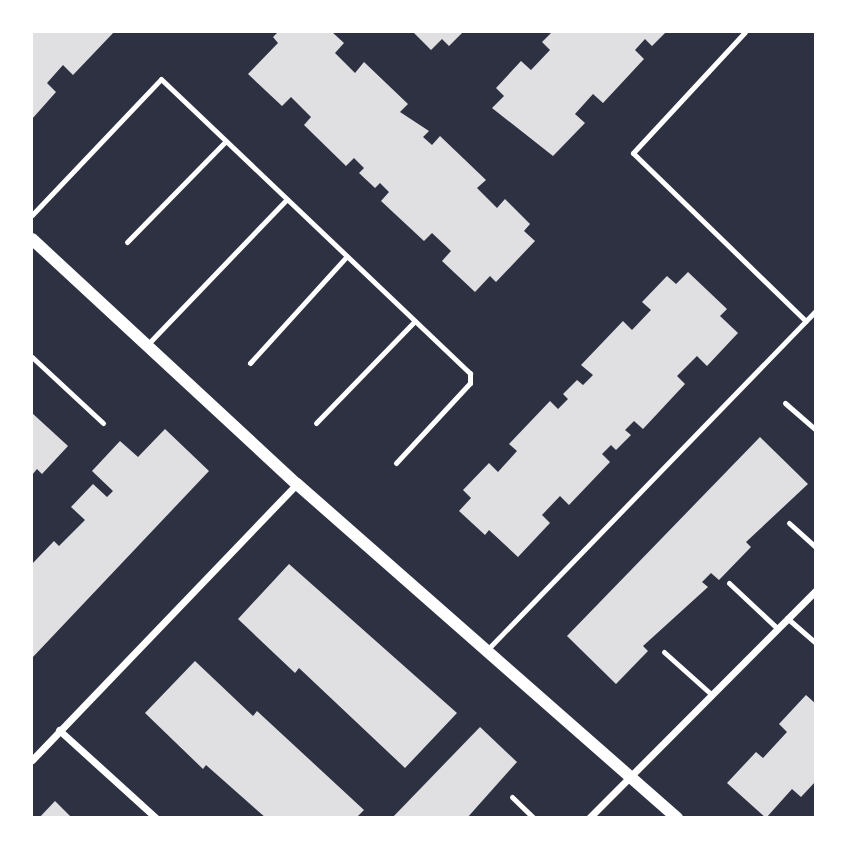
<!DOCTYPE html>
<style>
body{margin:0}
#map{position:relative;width:847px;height:849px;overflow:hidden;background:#2d3142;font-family:Montserrat,sans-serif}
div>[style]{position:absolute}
.building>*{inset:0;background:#e0e0e3}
.service>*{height:5px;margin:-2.5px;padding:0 2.5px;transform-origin:2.5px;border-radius:2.5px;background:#fff}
.minor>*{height:7px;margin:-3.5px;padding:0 3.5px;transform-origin:3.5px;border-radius:3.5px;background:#fff}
.tertiary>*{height:12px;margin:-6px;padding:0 6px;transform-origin:6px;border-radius:6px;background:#fff}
span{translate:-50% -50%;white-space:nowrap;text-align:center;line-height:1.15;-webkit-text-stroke:7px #fff;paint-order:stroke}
.frame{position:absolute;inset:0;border:33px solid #fff;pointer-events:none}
</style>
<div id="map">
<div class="building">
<i style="clip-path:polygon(32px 32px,114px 32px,73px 75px,63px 65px,47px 83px,56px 92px,32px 119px)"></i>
<i style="clip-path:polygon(278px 32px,332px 32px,344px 43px,335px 53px,355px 73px,364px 62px,408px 104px,400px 112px,429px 131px,423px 137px,432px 145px,440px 136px,486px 180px,477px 188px,497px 208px,505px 199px,530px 224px,524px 231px,535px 241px,496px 282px,490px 276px,475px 292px,442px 261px,451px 251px,432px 233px,424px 241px,381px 201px,389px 192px,380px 183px,375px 188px,359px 173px,364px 168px,354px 158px,346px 166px,304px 125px,311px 117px,291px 97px,282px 106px,248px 74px,278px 43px,273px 37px)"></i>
<i style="clip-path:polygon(413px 32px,463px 32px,449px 46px,442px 39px,431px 50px)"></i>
<i style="clip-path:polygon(552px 32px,666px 32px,652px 46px,645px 39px,635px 50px,644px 59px,603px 103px,593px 94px,575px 114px,585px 123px,553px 156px,492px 108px,504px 96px,496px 88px,521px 61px,531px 70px,550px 50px,542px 42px)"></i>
<i style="clip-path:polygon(688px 272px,727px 309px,720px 316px,738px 333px,707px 366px,697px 356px,677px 376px,685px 384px,643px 429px,634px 421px,625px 430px,631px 435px,616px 450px,611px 445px,602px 454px,610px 462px,569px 505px,560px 496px,542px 515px,550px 523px,518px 557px,489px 530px,485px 535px,459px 511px,471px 498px,463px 490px,489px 463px,498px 472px,517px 451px,509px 444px,550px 401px,558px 409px,568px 399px,563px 394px,577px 380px,583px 385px,593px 375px,581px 365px,623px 321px,632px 330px,651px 310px,642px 302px,667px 276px,676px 284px)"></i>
<i style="clip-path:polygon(32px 413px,68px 446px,42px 474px,37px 469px,32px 475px)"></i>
<i style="clip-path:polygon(165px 429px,209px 471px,32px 658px,32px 564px,54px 541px,59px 546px,85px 520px,71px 507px,93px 484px,107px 497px,113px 491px,92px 471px,120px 441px,138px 457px)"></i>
<i style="clip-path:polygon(760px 437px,808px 484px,746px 542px,751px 547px,719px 580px,711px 573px,702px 582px,708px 587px,643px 646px,648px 651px,616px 684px,567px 636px)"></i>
<i style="clip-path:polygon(289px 564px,457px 713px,405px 768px,299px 668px,295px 673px,238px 619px)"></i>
<i style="clip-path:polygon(195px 661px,253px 716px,257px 711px,364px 810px,356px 818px,266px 818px,206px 765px,203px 769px,145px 713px)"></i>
<i style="clip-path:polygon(806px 695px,816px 704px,816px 781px,801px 797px,792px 789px,766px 818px,727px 783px,756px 752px,763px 758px,787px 732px,779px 724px)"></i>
<i style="clip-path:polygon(480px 727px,517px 762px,467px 818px,392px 818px)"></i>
<i style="clip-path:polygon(55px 801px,72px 818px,39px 818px)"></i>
</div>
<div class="service">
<i style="left:745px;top:32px;width:165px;rotate:132.8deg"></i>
<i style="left:633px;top:153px;width:241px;rotate:44.2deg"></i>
<i style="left:32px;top:215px;width:187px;rotate:-46.5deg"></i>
<i style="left:161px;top:79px;width:427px;rotate:43.6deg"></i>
<i style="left:470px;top:373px;width:10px;rotate:90deg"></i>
<i style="left:470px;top:383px;width:109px;rotate:132.8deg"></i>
<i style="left:127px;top:242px;width:141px;rotate:-45.6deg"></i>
<i style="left:147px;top:345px;width:202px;rotate:-46.2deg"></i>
<i style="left:32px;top:357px;width:97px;rotate:42.9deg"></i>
<i style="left:250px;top:363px;width:144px;rotate:-47.8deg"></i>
<i style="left:785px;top:403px;width:41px;rotate:41.1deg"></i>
<i style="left:316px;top:423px;width:142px;rotate:-45.9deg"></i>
<i style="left:789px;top:523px;width:36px;rotate:42deg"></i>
<i style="left:729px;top:583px;width:66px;rotate:43.2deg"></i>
<i style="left:787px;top:618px;width:38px;rotate:41deg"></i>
<i style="left:487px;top:650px;width:472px;rotate:-45.9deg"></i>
<i style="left:664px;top:652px;width:63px;rotate:41.8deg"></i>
<i style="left:512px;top:797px;width:30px;rotate:44deg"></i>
</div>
<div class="minor">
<i style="left:59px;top:730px;width:131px;rotate:42.2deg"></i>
<i style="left:32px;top:760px;width:383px;rotate:-46.2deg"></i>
<i style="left:589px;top:818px;width:322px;rotate:-45.1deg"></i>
</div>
<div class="tertiary">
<i style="left:32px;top:239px;width:361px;rotate:42.8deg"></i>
<i style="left:297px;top:484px;width:506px;rotate:41.31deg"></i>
</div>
<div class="frame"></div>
</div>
